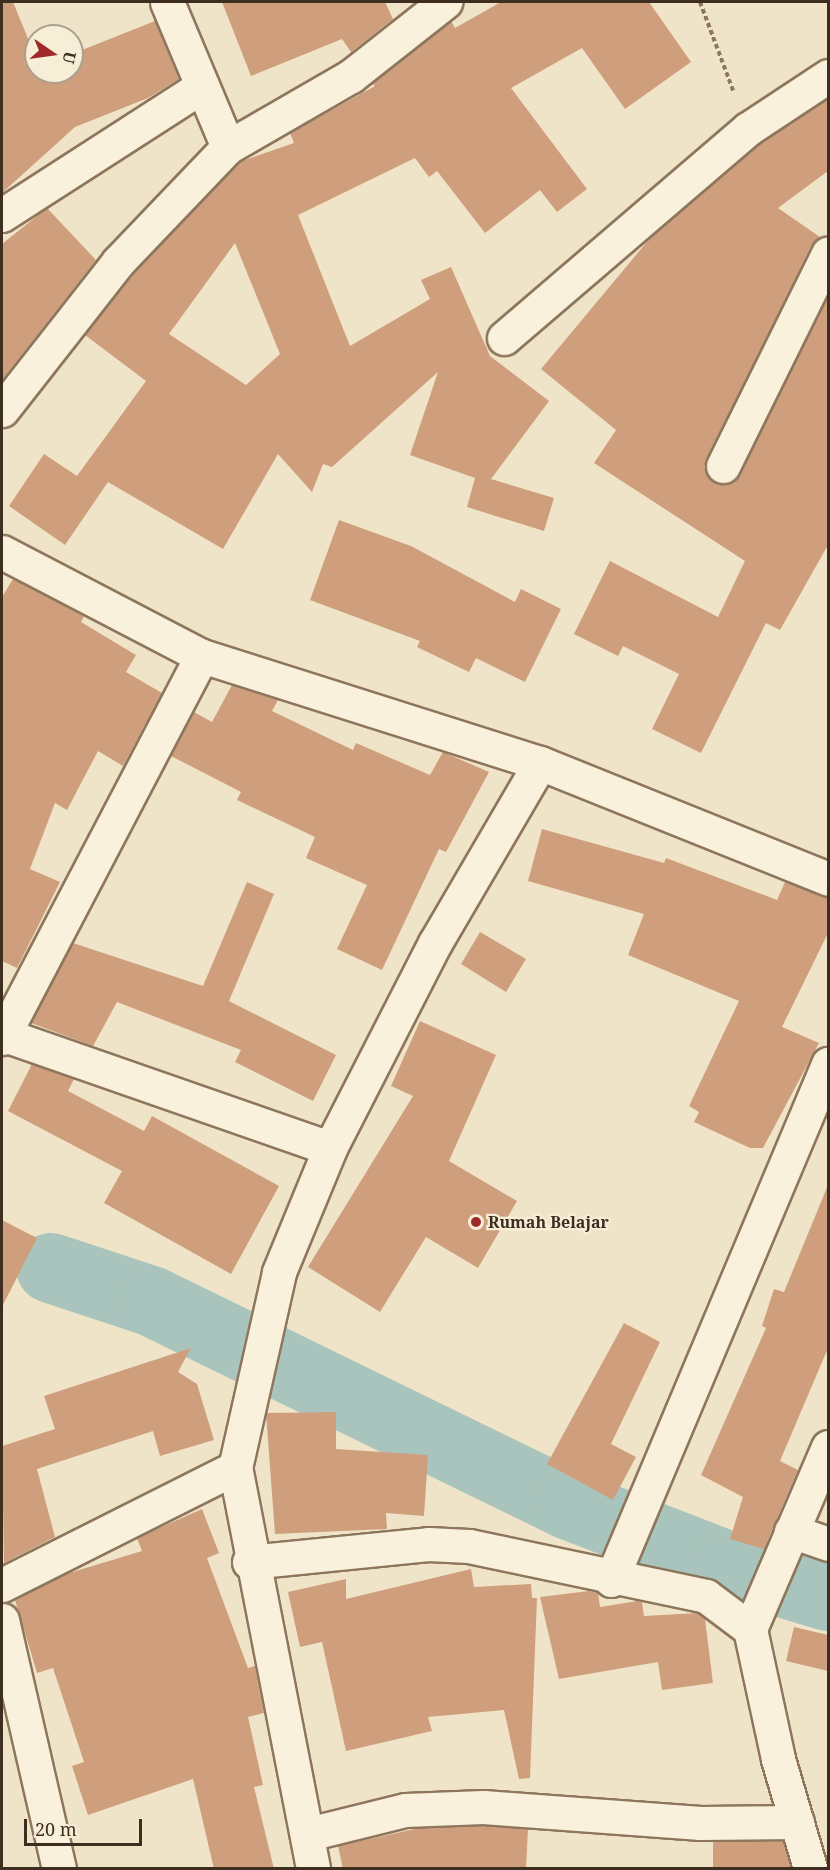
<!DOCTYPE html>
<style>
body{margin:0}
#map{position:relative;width:830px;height:1870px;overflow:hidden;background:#f0e4c8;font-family:"Noto Serif",serif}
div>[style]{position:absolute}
.river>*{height:70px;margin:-35px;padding:0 35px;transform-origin:35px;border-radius:35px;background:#a9c4bc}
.building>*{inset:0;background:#cf9f7d}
.path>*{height:4px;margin-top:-2px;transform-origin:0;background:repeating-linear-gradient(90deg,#8d765c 0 4.5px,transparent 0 7.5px)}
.roads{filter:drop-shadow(2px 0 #8d765c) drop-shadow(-2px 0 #8d765c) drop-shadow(0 2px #8d765c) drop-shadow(0 -2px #8d765c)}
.minor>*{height:33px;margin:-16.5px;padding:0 16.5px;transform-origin:16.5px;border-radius:16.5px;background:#faf1dc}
.dots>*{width:16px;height:16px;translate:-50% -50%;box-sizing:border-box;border:3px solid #f7eed8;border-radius:50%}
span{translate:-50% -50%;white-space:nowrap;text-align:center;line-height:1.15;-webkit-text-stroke:4.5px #f7eed8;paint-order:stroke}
.poi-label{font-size:16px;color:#3d2e20;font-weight:700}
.left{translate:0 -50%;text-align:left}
.frame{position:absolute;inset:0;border:3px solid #3d2e20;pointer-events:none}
.north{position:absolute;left:24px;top:24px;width:60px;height:60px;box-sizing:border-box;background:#f7eed8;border:2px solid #ada18e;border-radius:50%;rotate:103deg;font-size:16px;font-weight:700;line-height:24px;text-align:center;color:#3d2e20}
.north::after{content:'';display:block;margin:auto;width:21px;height:27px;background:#9e2a2b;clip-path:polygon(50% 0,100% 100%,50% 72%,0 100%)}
.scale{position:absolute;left:24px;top:1819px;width:118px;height:27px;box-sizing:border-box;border:3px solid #3d2e20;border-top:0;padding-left:8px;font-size:18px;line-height:21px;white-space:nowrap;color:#3d2e20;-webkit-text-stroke:4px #f7eed8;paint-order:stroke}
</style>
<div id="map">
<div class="river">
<i style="left:51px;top:1268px;width:105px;rotate:18.3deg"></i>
<i style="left:151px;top:1301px;width:463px;rotate:26deg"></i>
<i style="left:567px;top:1504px;width:173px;rotate:21.1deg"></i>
<i style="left:728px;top:1566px;width:104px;rotate:16.7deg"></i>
</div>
<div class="building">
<i style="clip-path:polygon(2px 2px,13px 2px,36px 58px,36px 72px,72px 72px,72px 54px,155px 21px,179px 79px,148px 98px,75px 127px,2px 193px)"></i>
<i style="clip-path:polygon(222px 2px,385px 2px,393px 19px,351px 52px,342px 39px,251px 76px)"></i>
<i style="clip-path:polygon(evenodd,501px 2px,649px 2px,691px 62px,625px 109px,582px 48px,511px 88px,587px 189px,557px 212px,540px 190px,485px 233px,437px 171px,429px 177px,415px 158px,298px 215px,350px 346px,430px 299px,421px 280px,451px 267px,490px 356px,549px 401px,491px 479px,554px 498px,544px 531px,467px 507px,475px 478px,410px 455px,438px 372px,332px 467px,323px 464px,312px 492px,278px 454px,223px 549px,108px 482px,65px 545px,9px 506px,44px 454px,77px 476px,146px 381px,85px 335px,142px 264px,239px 162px,294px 143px,290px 133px,375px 86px,372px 83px,451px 21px,455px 28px,501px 2px,235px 243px,280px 354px,246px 385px,169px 334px,235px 243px)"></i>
<i style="clip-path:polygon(828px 98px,828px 171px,778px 208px,820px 237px,811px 246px,704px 467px,715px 483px,725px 485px,739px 475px,828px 295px,828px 545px,780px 630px,766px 623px,701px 753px,652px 729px,679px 674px,623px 646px,618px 656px,574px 634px,610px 561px,718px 617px,745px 561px,594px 463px,616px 430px,541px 369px,651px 237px,759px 144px)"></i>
<i style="clip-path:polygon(47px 208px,96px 260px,2px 380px,2px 244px)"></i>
<i style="clip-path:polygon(339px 520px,411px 546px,515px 602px,521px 589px,561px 609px,525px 682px,476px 658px,469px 672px,417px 647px,420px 641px,310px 600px)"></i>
<i style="clip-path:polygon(13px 579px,84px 616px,81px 622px,136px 655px,126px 672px,162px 693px,123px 766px,98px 751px,67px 810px,55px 803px,30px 869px,60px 882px,17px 968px,2px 961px,2px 597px)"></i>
<i style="clip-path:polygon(232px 685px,278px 700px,272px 711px,353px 750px,356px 743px,430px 775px,443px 752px,489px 772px,446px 852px,439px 849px,382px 970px,337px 949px,367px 885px,306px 858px,315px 837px,237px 800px,241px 792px,171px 756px,194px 712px,212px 722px)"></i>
<i style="clip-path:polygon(542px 829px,664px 863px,666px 858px,777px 900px,785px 882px,828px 897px,828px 933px,782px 1027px,819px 1043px,763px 1148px,750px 1148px,694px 1122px,699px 1112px,689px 1106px,739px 1001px,628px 955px,644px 914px,528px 881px)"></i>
<i style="clip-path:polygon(247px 882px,274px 894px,229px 1001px,336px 1055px,313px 1101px,235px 1062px,241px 1050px,117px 1002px,93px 1046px,31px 1023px,73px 943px,203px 986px)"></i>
<i style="clip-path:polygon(480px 932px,526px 959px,506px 992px,461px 964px)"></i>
<i style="clip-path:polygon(420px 1021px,496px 1055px,449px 1161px,517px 1201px,478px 1268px,426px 1237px,380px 1312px,308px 1267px,413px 1096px,391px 1086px)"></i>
<i style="clip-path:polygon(32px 1064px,74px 1079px,68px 1091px,144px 1131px,152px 1116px,279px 1186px,231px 1274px,104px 1203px,122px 1171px,8px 1111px)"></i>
<i style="clip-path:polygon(828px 1185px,828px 1348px,780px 1461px,798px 1470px,764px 1549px,730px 1539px,743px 1497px,701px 1475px,766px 1328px,762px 1326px,774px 1289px,784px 1292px)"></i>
<i style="clip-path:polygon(2px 1220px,37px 1238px,2px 1307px)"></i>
<i style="clip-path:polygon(624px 1323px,660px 1342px,611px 1444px,636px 1457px,613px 1500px,547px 1464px)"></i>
<i style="clip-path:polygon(191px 1348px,178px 1372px,197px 1384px,214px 1440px,160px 1456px,153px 1431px,37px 1469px,55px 1537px,4px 1563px,2px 1446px,55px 1429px,44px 1396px)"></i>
<i style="clip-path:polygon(336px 1412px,336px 1449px,428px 1455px,424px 1516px,386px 1513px,387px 1529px,275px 1534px,266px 1413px)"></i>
<i style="clip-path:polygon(202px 1509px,219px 1553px,207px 1558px,248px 1668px,255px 1666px,264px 1713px,248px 1717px,263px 1785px,254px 1787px,274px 1869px,214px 1869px,193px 1779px,88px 1815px,72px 1766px,84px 1762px,53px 1668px,37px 1673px,15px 1600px,66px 1574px,142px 1551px,137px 1538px)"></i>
<i style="clip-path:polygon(471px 1569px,474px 1587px,531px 1584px,532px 1598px,537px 1598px,530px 1778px,519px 1779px,504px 1710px,428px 1717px,432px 1731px,346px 1751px,322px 1642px,300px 1647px,288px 1592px,346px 1579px,346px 1599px)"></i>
<i style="clip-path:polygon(589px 1591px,598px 1593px,600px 1607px,637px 1601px,642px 1602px,644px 1616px,698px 1613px,705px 1619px,713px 1683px,662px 1690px,658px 1662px,559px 1679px,540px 1597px)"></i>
<i style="clip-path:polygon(794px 1627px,828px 1635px,828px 1671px,786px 1661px)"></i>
<i style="clip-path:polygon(483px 1826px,528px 1829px,526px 1869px,343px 1869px,338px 1846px,419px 1828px)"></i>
<i style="clip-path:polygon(783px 1841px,791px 1869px,713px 1869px,713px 1842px)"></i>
</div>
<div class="path">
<i style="left:700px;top:2px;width:97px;rotate:69.5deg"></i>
</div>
<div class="roads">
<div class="minor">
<i style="left:167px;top:2px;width:157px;rotate:67.2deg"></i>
<i style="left:2px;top:215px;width:238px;rotate:-32.8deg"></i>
<i style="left:504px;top:338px;width:321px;rotate:-40.6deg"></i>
<i style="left:748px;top:129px;width:96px;rotate:-33.5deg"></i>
<i style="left:2px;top:410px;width:188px;rotate:-51.9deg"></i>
<i style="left:118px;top:262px;width:159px;rotate:-46.3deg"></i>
<i style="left:228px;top:147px;width:142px;rotate:-30deg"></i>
<i style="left:351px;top:76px;width:120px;rotate:-38.2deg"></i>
<i style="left:723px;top:466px;width:237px;rotate:-63.7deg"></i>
<i style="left:2px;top:552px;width:225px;rotate:27.5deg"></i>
<i style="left:202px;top:656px;width:355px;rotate:17.6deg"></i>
<i style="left:540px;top:763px;width:310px;rotate:21.9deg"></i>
<i style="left:2px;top:1034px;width:347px;rotate:19.2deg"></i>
<i style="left:2px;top:1038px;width:431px;rotate:-62.4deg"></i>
<i style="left:791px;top:1531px;width:39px;rotate:19deg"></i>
<i style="left:249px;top:1562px;width:180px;rotate:-5.7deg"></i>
<i style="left:428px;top:1544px;width:41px;rotate:2.8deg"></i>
<i style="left:469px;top:1546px;width:242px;rotate:11.9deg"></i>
<i style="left:706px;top:1596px;width:55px;rotate:36.9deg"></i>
<i style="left:750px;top:1629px;width:133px;rotate:77.8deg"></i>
<i style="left:778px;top:1759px;width:114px;rotate:73.6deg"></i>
<i style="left:611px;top:1580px;width:560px;rotate:-67.19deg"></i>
<i style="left:2px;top:1585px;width:261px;rotate:-26.7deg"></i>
<i style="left:2px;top:1620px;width:254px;rotate:77.1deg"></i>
<i style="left:750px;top:1629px;width:198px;rotate:-66.8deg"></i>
<i style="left:308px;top:1834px;width:100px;rotate:-13.9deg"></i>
<i style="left:405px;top:1810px;width:78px;rotate:-2.2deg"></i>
<i style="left:483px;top:1807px;width:218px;rotate:4.2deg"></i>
<i style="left:700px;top:1823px;width:97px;rotate:-0.6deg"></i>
<i style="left:313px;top:1868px;width:408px;rotate:-101deg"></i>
<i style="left:235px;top:1468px;width:201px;rotate:-77.3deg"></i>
<i style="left:279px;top:1272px;width:134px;rotate:-67.6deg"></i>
<i style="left:330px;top:1148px;width:230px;rotate:-62.9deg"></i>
<i style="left:435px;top:943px;width:208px;rotate:-59.7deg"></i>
</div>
</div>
<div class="dots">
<i style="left:476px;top:1222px;background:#9e2a2b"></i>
</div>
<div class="poi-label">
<span class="left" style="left:488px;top:1222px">Rumah Belajar</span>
</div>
<div class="frame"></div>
<div class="north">U</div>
<div class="scale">20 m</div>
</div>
